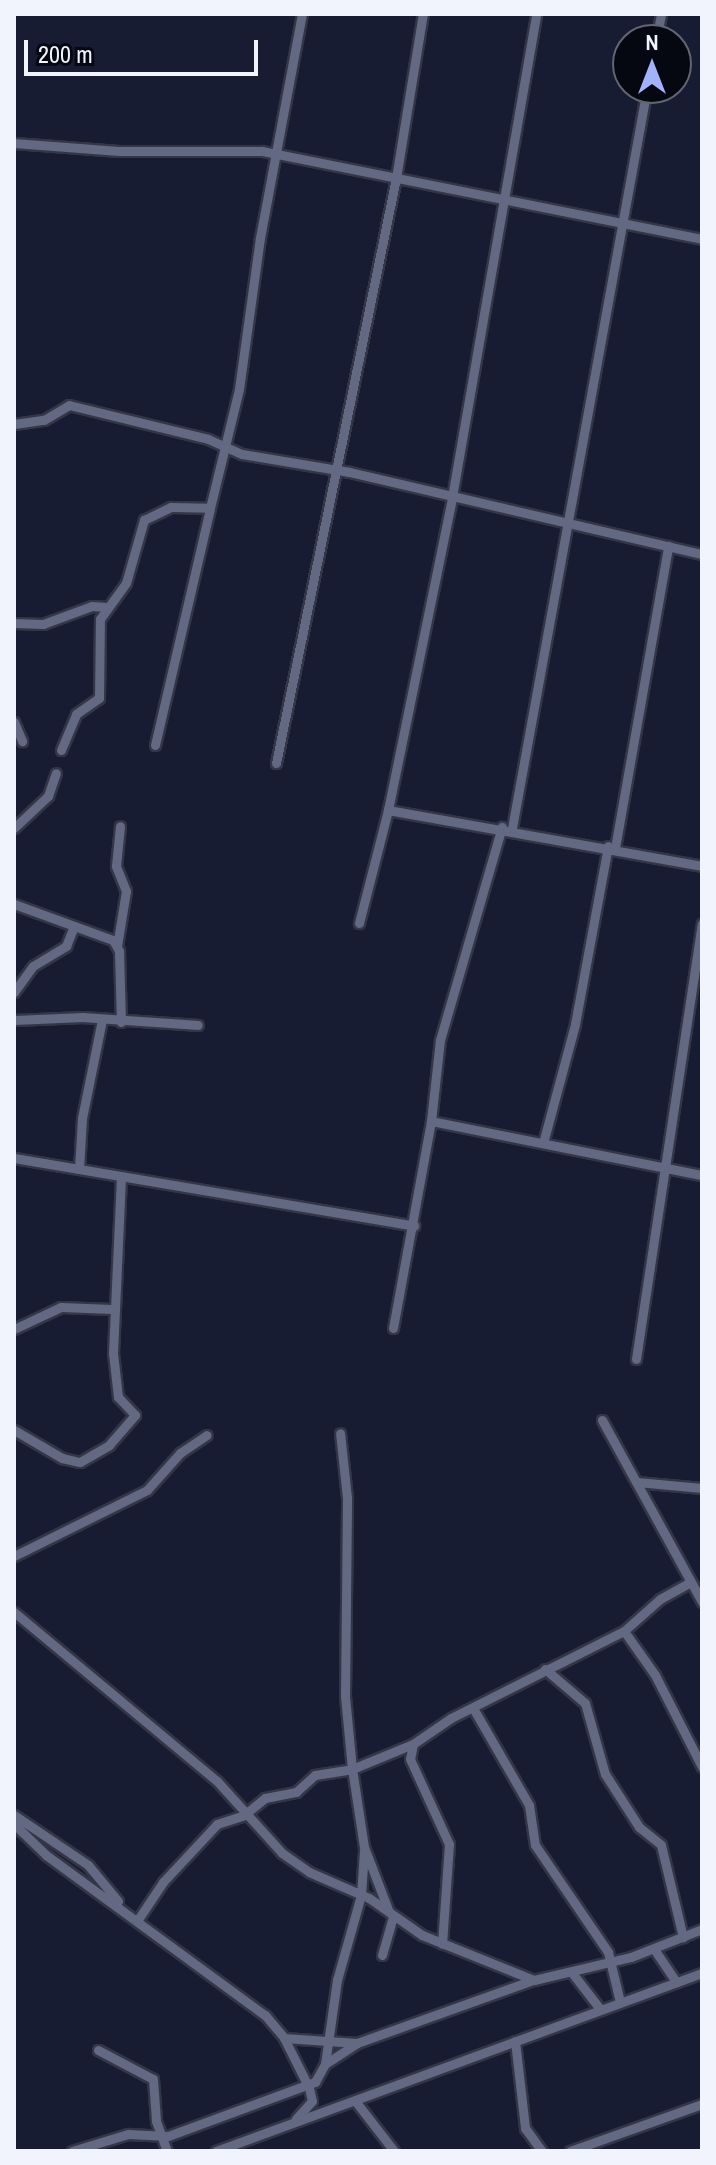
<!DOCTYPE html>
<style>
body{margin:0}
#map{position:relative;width:716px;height:2165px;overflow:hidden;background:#181c32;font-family:"Archivo Narrow",sans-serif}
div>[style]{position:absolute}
.roads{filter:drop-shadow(2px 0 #343647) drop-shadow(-2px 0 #343647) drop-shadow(0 2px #343647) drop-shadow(0 -2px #343647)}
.minor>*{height:9px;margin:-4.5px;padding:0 4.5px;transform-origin:4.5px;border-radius:4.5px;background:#636983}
span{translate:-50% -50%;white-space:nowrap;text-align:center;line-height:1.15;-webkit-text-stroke:7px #060811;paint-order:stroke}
.frame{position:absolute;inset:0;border:16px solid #f2f4fd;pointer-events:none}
.north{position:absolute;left:612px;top:24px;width:80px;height:80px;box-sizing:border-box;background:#060811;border:2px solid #64666f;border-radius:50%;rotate:0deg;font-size:22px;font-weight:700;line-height:32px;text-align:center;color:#f2f4fd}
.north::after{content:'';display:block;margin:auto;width:28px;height:36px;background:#a2b2fd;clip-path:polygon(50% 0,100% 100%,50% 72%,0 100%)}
.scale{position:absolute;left:24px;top:40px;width:234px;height:36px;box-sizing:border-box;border:4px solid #f2f4fd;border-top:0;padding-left:10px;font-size:24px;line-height:28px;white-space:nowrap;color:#f2f4fd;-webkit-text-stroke:6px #060811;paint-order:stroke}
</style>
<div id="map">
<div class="roads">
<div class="minor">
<i style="left:656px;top:40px;width:26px;rotate:-79deg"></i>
<i style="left:14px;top:143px;width:105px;rotate:4.4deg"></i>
<i style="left:119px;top:151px;width:143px"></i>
<i style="left:262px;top:151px;width:449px;rotate:11.3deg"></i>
<i style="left:14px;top:424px;width:30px;rotate:-8deg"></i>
<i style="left:44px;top:420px;width:29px;rotate:-31deg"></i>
<i style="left:69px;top:405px;width:143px;rotate:13.7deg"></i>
<i style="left:208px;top:439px;width:37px;rotate:24deg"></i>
<i style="left:242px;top:454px;width:109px;rotate:9.5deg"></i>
<i style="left:349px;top:472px;width:362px;rotate:13.1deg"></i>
<i style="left:14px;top:623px;width:29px;rotate:2deg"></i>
<i style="left:43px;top:624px;width:52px;rotate:-20.2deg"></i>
<i style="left:92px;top:606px;width:14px;rotate:4deg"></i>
<i style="left:14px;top:722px;width:21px;rotate:67deg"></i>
<i style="left:155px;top:745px;width:243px;rotate:-76.9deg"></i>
<i style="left:61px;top:750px;width:39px;rotate:-67deg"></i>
<i style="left:76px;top:714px;width:28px;rotate:-35deg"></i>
<i style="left:99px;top:698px;width:79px;rotate:-89.3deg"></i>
<i style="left:100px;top:619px;width:44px;rotate:-54.2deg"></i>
<i style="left:126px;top:583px;width:66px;rotate:-74.1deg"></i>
<i style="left:144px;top:520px;width:30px;rotate:-26deg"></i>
<i style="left:171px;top:507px;width:39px;rotate:1deg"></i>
<i style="left:210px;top:508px;width:122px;rotate:-76.3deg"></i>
<i style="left:239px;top:389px;width:152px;rotate:-82.1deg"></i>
<i style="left:260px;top:238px;width:228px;rotate:-79.4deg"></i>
<i style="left:276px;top:763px;width:597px;rotate:-78.41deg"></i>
<i style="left:396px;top:178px;width:166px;rotate:-80.7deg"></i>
<i style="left:388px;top:810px;width:319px;rotate:10.1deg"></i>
<i style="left:14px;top:828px;width:47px;rotate:-43.3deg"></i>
<i style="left:48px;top:796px;width:24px;rotate:-71deg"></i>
<i style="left:512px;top:828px;width:752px;rotate:-79.66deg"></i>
<i style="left:615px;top:848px;width:307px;rotate:-80deg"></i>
<i style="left:14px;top:904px;width:105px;rotate:20deg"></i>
<i style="left:113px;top:940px;width:13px;rotate:61deg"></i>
<i style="left:119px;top:951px;width:71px;rotate:88.4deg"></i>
<i style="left:359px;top:923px;width:117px;rotate:-75.6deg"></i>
<i style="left:388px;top:810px;width:319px;rotate:-78.4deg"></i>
<i style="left:452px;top:497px;width:490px;rotate:-80.1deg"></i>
<i style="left:117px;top:946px;width:56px;rotate:-80.7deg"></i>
<i style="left:126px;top:891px;width:27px;rotate:-112deg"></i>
<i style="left:116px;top:866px;width:40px;rotate:-84.3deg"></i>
<i style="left:14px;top:992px;width:32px;rotate:-54deg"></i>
<i style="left:33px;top:966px;width:39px;rotate:-31deg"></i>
<i style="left:66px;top:946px;width:18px;rotate:-68deg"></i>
<i style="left:14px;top:1020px;width:69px;rotate:-2.5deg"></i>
<i style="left:83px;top:1017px;width:115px;rotate:4deg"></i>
<i style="left:431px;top:1121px;width:276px;rotate:11.3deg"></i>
<i style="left:543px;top:1143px;width:123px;rotate:-74.9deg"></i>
<i style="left:575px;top:1024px;width:181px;rotate:-79.5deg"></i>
<i style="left:14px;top:1158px;width:406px;rotate:9.6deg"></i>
<i style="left:79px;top:1169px;width:51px;rotate:-86.6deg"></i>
<i style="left:82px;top:1118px;width:100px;rotate:-78.5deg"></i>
<i style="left:393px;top:1328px;width:210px;rotate:-79.6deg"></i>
<i style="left:431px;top:1121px;width:81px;rotate:-83.7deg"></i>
<i style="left:440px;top:1040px;width:222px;rotate:-73.8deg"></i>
<i style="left:14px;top:1329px;width:52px;rotate:-25.1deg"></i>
<i style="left:61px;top:1307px;width:51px;rotate:2.2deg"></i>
<i style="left:636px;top:1359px;width:440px;rotate:-81.4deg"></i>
<i style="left:602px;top:1420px;width:208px;rotate:61.2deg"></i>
<i style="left:14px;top:1430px;width:56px;rotate:30.3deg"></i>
<i style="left:62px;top:1458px;width:18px;rotate:13deg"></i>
<i style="left:80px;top:1462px;width:34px;rotate:-30deg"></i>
<i style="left:109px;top:1445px;width:40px;rotate:-49deg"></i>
<i style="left:135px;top:1415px;width:25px;rotate:-133deg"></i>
<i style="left:118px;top:1397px;width:44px;rotate:-96.5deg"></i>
<i style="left:113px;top:1353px;width:175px;rotate:-87.4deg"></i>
<i style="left:637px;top:1482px;width:65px;rotate:5.3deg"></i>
<i style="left:14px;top:1556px;width:148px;rotate:-26.4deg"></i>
<i style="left:147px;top:1490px;width:50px;rotate:-48.3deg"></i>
<i style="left:180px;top:1453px;width:32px;rotate:-34deg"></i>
<i style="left:14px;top:1612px;width:264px;rotate:39.8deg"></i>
<i style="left:217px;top:1781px;width:97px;rotate:47.9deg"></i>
<i style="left:282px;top:1853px;width:33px;rotate:35deg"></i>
<i style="left:309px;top:1872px;width:65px;rotate:23.4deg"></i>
<i style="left:369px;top:1898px;width:65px;rotate:34.9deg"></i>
<i style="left:422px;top:1935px;width:121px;rotate:21.9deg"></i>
<i style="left:534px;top:1980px;width:100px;rotate:-13.3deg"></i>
<i style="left:631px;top:1957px;width:76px;rotate:-21.5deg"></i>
<i style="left:624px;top:1631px;width:54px;rotate:54.8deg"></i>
<i style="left:655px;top:1675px;width:103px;rotate:62.9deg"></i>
<i style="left:545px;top:1669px;width:52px;rotate:40.4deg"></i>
<i style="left:585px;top:1703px;width:74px;rotate:74.3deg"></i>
<i style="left:605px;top:1774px;width:63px;rotate:57.3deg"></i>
<i style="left:639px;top:1827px;width:28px;rotate:39deg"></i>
<i style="left:661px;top:1845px;width:95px;rotate:76.6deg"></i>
<i style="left:473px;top:1708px;width:112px;rotate:60deg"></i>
<i style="left:529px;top:1805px;width:40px;rotate:81.5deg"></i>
<i style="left:535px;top:1845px;width:130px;rotate:55.7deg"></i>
<i style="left:608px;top:1952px;width:51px;rotate:76.5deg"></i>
<i style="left:413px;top:1744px;width:15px;rotate:101deg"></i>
<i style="left:410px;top:1759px;width:94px;rotate:65.4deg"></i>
<i style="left:449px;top:1844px;width:100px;rotate:94deg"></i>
<i style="left:14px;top:1815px;width:89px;rotate:34deg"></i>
<i style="left:88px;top:1865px;width:47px;rotate:50.2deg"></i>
<i style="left:14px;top:1824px;width:45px;rotate:44.1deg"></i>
<i style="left:46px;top:1855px;width:271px;rotate:36.2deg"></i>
<i style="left:265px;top:2015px;width:30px;rotate:50deg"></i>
<i style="left:284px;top:2038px;width:56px;rotate:63.4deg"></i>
<i style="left:309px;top:2088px;width:13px;rotate:77deg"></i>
<i style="left:312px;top:2101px;width:24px;rotate:132deg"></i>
<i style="left:389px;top:1912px;width:70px;rotate:-111deg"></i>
<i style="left:364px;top:1847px;width:79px;rotate:-98.7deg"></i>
<i style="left:352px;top:1769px;width:66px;rotate:-22.3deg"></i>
<i style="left:413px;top:1744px;width:46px;rotate:-34.4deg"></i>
<i style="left:451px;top:1718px;width:194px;rotate:-26.7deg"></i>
<i style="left:624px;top:1631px;width:48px;rotate:-41.6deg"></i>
<i style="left:660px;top:1599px;width:35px;rotate:-29deg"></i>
<i style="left:137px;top:1921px;width:47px;rotate:-56.3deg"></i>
<i style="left:163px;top:1882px;width:79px;rotate:-47deg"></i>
<i style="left:217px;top:1824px;width:28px;rotate:-18deg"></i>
<i style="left:244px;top:1815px;width:27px;rotate:-39deg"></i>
<i style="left:265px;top:1798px;width:32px;rotate:-11deg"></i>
<i style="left:296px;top:1792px;width:25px;rotate:-42deg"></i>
<i style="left:315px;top:1775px;width:37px;rotate:-9deg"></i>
<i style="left:352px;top:1769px;width:73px;rotate:-95.5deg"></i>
<i style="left:345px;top:1696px;width:198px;rotate:-89.4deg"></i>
<i style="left:347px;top:1498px;width:65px;rotate:-96.1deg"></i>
<i style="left:654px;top:1949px;width:40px;rotate:56deg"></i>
<i style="left:382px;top:1955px;width:40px;rotate:-74deg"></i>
<i style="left:573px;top:1974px;width:44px;rotate:52.4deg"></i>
<i style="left:284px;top:2038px;width:73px;rotate:3.9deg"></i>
<i style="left:515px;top:2041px;width:88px;rotate:83.4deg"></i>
<i style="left:525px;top:2128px;width:29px;rotate:54deg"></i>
<i style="left:98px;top:2050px;width:62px;rotate:27.8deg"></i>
<i style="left:153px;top:2079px;width:42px;rotate:85.9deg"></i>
<i style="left:156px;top:2121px;width:32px;rotate:70deg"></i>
<i style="left:325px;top:2064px;width:38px;rotate:-33deg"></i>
<i style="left:357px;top:2043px;width:184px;rotate:-19.7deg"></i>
<i style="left:356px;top:2102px;width:62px;rotate:52.2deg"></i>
<i style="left:72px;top:2151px;width:59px;rotate:-16.9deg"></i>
<i style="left:128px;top:2134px;width:40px;rotate:2.9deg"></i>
<i style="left:168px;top:2136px;width:157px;rotate:-20.2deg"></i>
<i style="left:315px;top:2082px;width:21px;rotate:-61deg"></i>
<i style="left:325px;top:2064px;width:85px;rotate:-81.9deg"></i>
<i style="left:337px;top:1980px;width:88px;rotate:-74.2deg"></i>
<i style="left:361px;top:1895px;width:44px;rotate:-86.1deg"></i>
<i style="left:216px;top:2151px;width:518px;rotate:-20.12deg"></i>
<i style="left:570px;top:2151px;width:140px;rotate:-19.6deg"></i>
</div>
</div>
<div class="frame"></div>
<div class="north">N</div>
<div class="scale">200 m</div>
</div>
